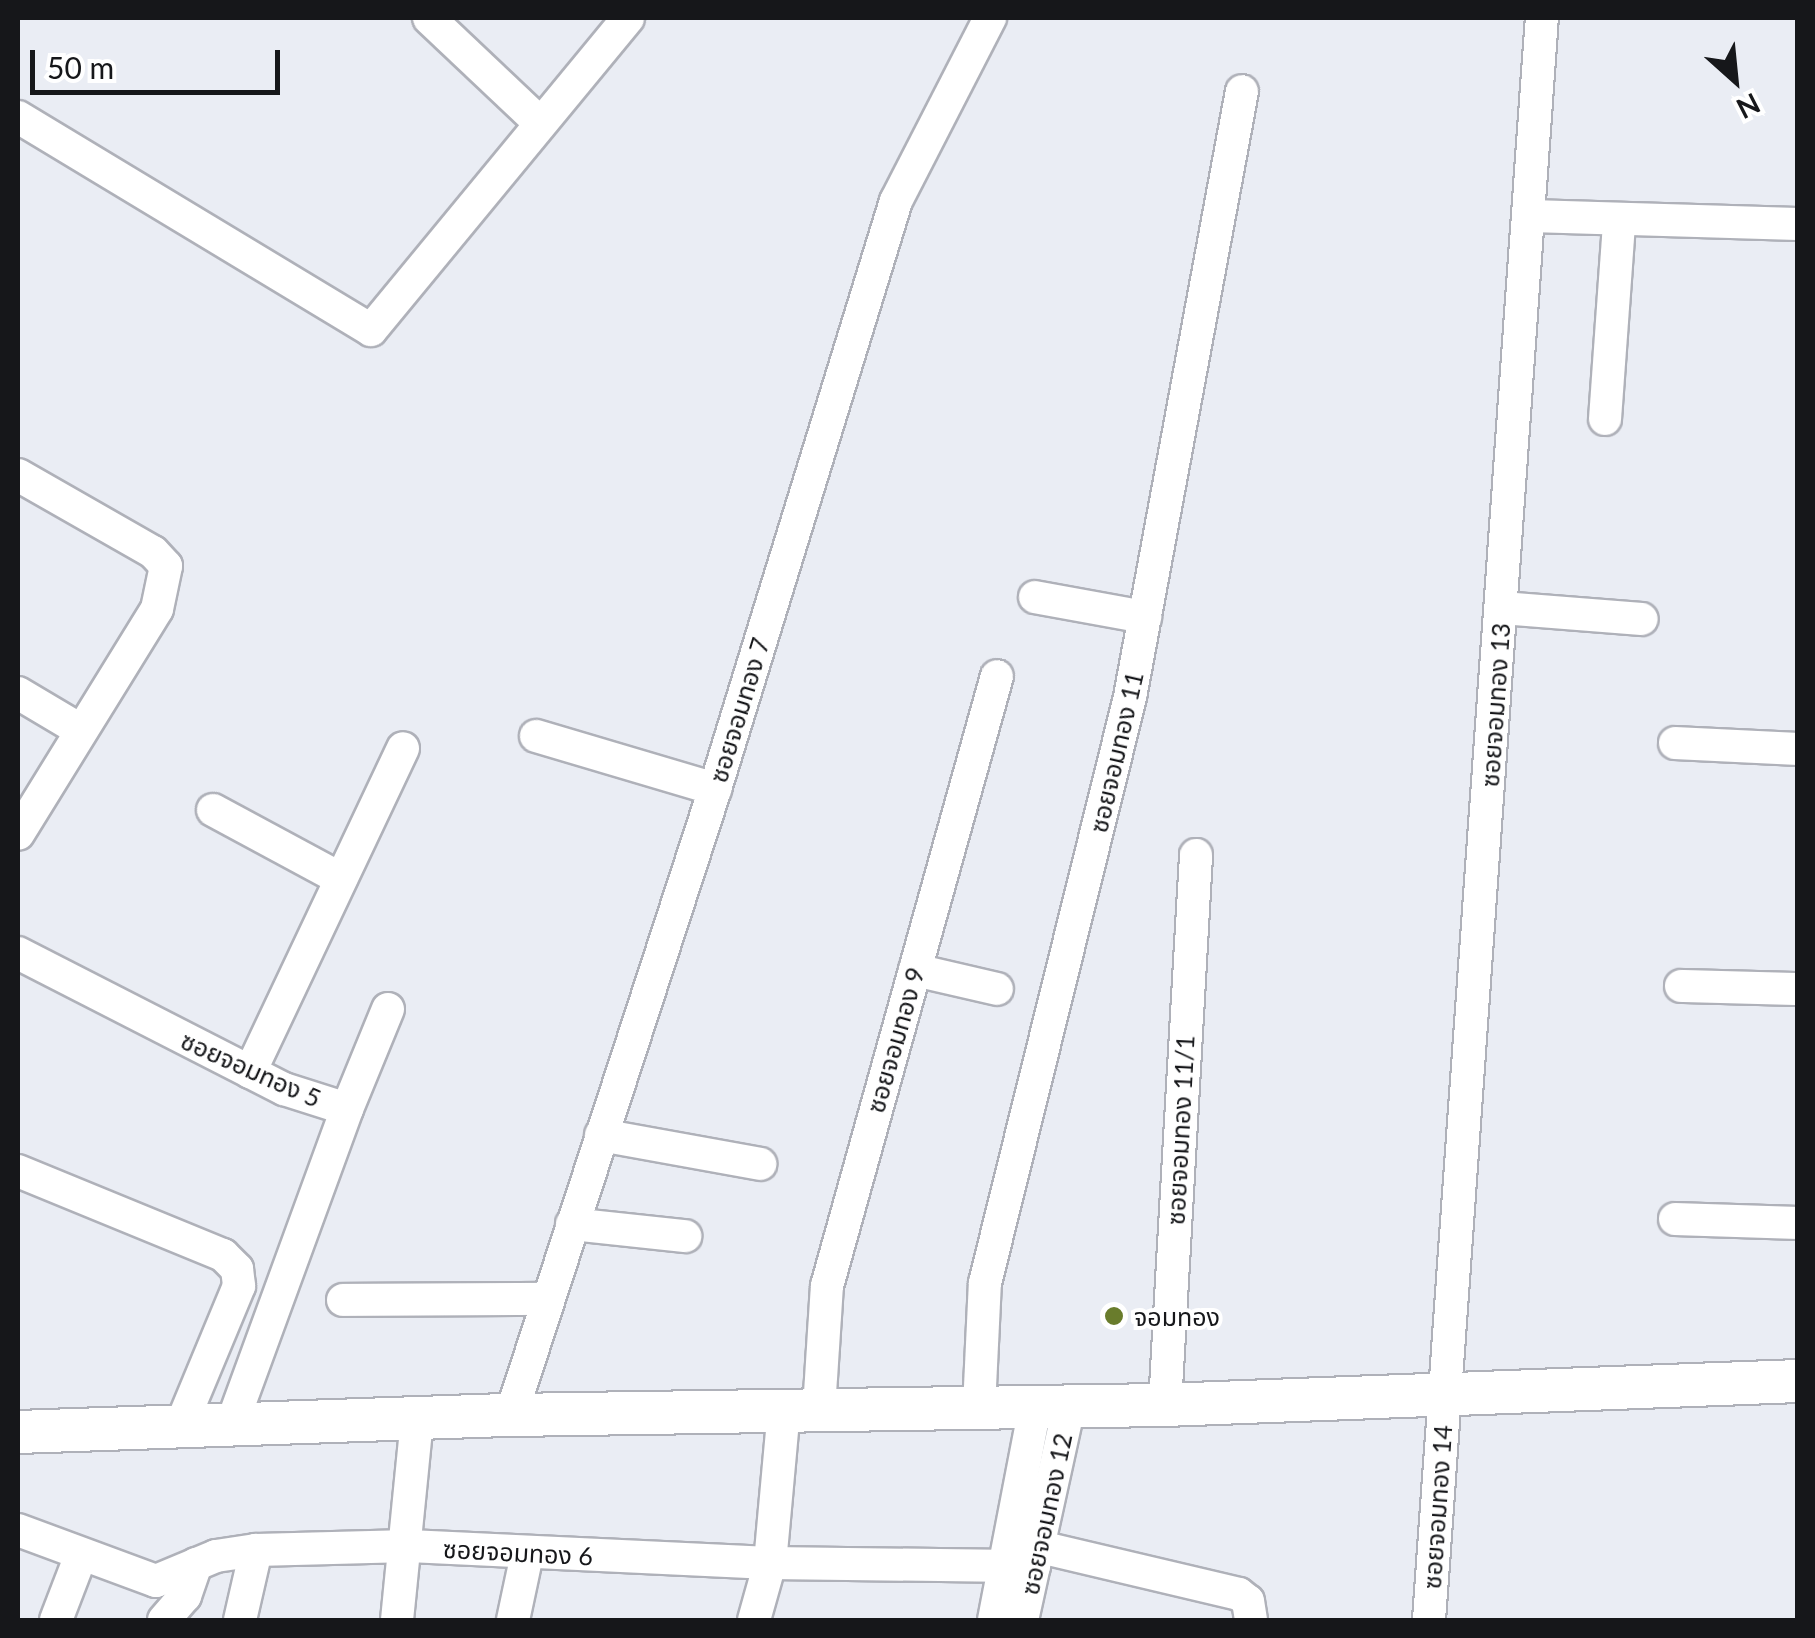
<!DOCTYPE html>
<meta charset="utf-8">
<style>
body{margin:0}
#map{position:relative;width:1815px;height:1638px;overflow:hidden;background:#eaedf4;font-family:Lato,"Noto Sans Thai",sans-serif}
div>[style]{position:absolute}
.roads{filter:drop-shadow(2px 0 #afb1b9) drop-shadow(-2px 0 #afb1b9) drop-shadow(0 2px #afb1b9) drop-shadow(0 -2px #afb1b9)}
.minor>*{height:32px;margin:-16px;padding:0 16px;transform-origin:16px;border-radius:16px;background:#fff}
.major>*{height:42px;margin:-21px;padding:0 21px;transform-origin:21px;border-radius:21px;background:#fff}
.dots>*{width:28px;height:28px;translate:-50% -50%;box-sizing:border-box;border:5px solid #fff;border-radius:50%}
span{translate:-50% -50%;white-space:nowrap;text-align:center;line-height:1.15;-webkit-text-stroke:8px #fff;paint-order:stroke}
.street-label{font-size:25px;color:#16171a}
.poi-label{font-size:25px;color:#16171a}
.left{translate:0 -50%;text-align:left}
.frame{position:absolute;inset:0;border:20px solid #16171a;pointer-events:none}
.north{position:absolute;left:1685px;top:30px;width:100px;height:100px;-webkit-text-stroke:8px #fff;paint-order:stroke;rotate:153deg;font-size:28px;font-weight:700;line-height:40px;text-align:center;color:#16171a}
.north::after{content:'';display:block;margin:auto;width:35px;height:45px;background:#16171a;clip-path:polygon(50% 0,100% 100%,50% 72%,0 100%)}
.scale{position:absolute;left:30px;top:50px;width:250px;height:45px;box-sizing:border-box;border:5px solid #16171a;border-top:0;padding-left:12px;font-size:30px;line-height:35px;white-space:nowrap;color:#16171a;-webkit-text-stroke:8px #fff;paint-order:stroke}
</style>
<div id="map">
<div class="roads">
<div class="minor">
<i style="left:429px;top:18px;width:153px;rotate:43.4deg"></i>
<i style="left:18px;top:117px;width:412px;rotate:31.1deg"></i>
<i style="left:371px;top:330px;width:404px;rotate:-50.5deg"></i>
<i style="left:1530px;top:216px;width:268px;rotate:1.7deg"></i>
<i style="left:1605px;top:419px;width:197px;rotate:-85.9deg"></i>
<i style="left:18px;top:475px;width:155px;rotate:29.7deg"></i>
<i style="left:153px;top:552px;width:19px;rotate:47deg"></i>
<i style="left:166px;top:566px;width:44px;rotate:101.8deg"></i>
<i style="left:157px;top:609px;width:264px;rotate:121.7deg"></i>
<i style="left:1035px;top:597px;width:112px;rotate:10.3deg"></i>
<i style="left:1502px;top:608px;width:140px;rotate:4.5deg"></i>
<i style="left:18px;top:693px;width:72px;rotate:30.8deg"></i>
<i style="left:536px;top:736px;width:187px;rotate:16.5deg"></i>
<i style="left:1675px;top:743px;width:123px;rotate:2.8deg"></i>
<i style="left:213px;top:810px;width:145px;rotate:28.3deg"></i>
<i style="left:18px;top:953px;width:299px;rotate:27.1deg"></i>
<i style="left:284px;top:1089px;width:66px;rotate:17.6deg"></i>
<i style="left:347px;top:1109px;width:338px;rotate:110.1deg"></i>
<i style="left:915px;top:970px;width:84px;rotate:13deg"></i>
<i style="left:1681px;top:986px;width:117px;rotate:1.5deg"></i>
<i style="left:250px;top:1072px;width:358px;rotate:-64.7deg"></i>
<i style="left:347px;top:1109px;width:108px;rotate:-67.7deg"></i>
<i style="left:601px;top:1135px;width:162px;rotate:10.3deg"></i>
<i style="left:18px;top:1171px;width:222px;rotate:22.3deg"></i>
<i style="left:223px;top:1255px;width:20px;rotate:45deg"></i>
<i style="left:237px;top:1269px;width:17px;rotate:83deg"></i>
<i style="left:239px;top:1286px;width:154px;rotate:112.6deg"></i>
<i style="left:1675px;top:1219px;width:123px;rotate:1.9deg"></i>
<i style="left:572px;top:1224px;width:114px;rotate:6.1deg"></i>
<i style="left:343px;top:1300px;width:205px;rotate:-0.3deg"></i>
<i style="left:1165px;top:1405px;width:551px;rotate:-86.77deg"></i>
<i style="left:979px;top:1408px;width:125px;rotate:-87.3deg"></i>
<i style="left:985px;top:1283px;width:604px;rotate:-76.1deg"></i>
<i style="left:1130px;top:697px;width:616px;rotate:-79.53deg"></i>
<i style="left:819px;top:1409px;width:123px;rotate:-86.3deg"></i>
<i style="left:827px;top:1286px;width:633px;rotate:-74.43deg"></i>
<i style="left:511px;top:1415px;width:658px;rotate:-71.95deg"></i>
<i style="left:715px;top:789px;width:615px;rotate:-72.89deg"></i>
<i style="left:896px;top:201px;width:206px;rotate:-62.8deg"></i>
<i style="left:18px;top:1530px;width:147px;rotate:20.3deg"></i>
<i style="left:156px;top:1581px;width:65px;rotate:-22.6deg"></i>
<i style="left:216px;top:1556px;width:40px;rotate:-8.5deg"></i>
<i style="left:256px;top:1550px;width:153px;rotate:-1.5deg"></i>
<i style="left:409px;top:1546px;width:361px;rotate:2.7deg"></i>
<i style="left:770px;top:1563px;width:264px;rotate:0.7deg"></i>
<i style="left:1040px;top:1547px;width:204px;rotate:13.3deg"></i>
<i style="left:1239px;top:1594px;width:11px;rotate:38deg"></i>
<i style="left:1248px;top:1601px;width:19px;rotate:81deg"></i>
<i style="left:56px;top:1620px;width:70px;rotate:-69deg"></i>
<i style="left:164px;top:1620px;width:32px;rotate:-49deg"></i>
<i style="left:185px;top:1596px;width:34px;rotate:-71deg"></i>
<i style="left:240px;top:1620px;width:72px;rotate:-77.1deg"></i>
<i style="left:397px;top:1620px;width:203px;rotate:-84.3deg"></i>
<i style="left:513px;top:1620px;width:67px;rotate:-78deg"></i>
<i style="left:754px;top:1620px;width:59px;rotate:-74.3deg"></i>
<i style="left:770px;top:1563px;width:155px;rotate:-84.8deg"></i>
<i style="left:994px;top:1620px;width:217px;rotate:-79.1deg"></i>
<i style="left:1022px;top:1620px;width:218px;rotate:-77.6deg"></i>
<i style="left:1429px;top:1620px;width:1606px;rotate:-85.97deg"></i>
</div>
<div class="major">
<i style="left:18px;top:1432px;width:493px;rotate:-2deg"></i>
<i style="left:511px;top:1415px;width:654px;rotate:-0.88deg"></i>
<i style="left:1165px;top:1405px;width:633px;rotate:-2.17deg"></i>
</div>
</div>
<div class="dots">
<i style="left:1114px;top:1316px;background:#697c2c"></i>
</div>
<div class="street-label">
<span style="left:1495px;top:705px;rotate:-86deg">ซอยจอมทอง 13</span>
<span style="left:739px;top:710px;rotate:-73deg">ซอยจอมทอง 7</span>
<span style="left:1116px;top:752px;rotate:-77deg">ซอยจอมทอง 11</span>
<span style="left:895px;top:1040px;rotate:-74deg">ซอยจอมทอง 9</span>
<span style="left:251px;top:1069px;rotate:24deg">ซอยจอมทอง 5</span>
<span style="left:1180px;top:1130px;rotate:-87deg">ซอยจอมทอง 11/1</span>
<span style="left:1437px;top:1507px;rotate:-86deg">ซอยจอมทอง 14</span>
<span style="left:1046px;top:1514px;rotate:-78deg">ซอยจอมทอง 12</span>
<span style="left:518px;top:1552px;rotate:3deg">ซอยจอมทอง 6</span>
</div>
<div class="poi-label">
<span class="left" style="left:1134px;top:1316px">จอมทอง</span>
</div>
<div class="frame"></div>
<div class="north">N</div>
<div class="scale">50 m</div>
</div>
